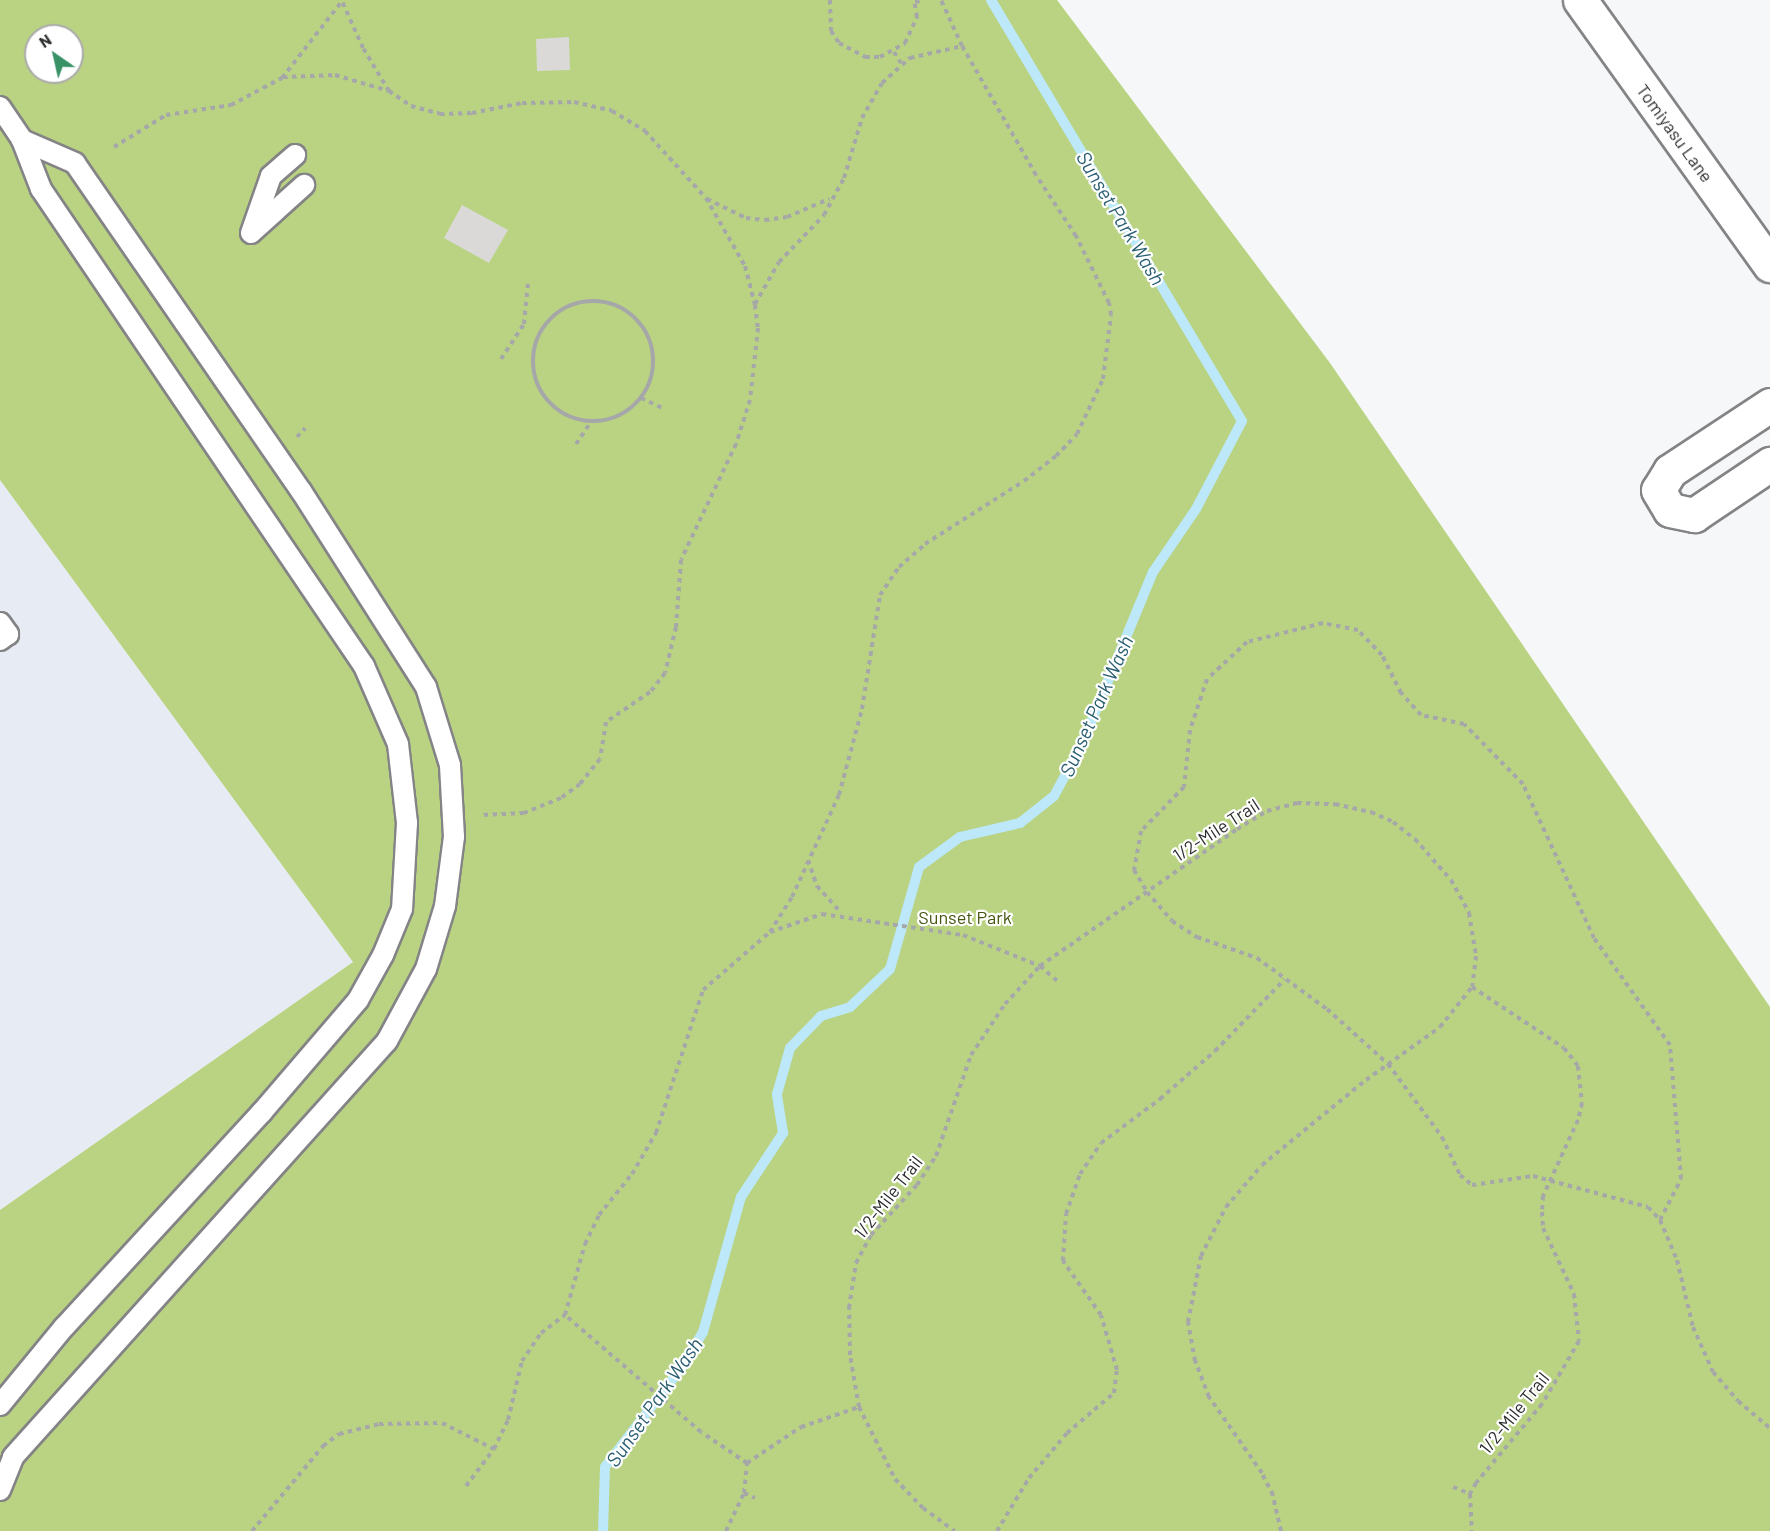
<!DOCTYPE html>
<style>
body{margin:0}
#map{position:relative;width:1770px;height:1531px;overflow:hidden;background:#f6f7f9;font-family:Barlow,sans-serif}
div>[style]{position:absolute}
.built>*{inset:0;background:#e7ebf3}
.green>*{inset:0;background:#b9d382}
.stream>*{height:10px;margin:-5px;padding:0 5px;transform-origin:5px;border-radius:5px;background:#bce8f9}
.building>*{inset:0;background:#dad9d7}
.path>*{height:4px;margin-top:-2px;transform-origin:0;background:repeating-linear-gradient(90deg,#a6a7a8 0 4.5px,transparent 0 9px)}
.path>.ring{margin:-2px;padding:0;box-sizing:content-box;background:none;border:4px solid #a6a7a8;border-radius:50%}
.roads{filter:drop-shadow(2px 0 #848486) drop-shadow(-2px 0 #848486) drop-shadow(0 2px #848486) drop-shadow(0 -2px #848486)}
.service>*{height:20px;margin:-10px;padding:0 10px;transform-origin:10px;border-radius:10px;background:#fff}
.minor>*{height:33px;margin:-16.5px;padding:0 16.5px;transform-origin:16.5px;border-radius:16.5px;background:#fff}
span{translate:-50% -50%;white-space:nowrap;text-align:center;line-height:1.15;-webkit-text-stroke:4.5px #fff;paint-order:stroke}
.street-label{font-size:18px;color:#2c2d2d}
.park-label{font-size:18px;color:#455712}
.water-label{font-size:20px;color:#295e71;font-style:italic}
.north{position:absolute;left:24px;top:24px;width:60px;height:60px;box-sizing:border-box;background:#fff;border:2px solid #ababab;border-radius:50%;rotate:326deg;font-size:16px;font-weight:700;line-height:24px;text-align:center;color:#2c2d2d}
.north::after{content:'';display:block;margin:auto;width:21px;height:27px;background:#399166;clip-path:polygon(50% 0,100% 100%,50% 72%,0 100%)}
</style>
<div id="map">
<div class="built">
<i style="clip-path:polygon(0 480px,353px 962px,0 1210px)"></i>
</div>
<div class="green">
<i style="clip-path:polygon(evenodd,0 0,1057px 0,1330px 363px,1770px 1007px,1770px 1531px,0 1531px,0 1210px,353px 962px,0 480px,0 0,36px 36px,72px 36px,72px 72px,36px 72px,36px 36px)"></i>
</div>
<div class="stream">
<i style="left:603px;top:1531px;width:64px;rotate:-88.2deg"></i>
<i style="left:605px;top:1467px;width:126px;rotate:-52.4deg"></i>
<i style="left:682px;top:1367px;width:41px;rotate:-59deg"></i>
<i style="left:703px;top:1332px;width:140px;rotate:-74.3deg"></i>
<i style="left:741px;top:1197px;width:77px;rotate:-56.7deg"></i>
<i style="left:783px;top:1133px;width:39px;rotate:-99deg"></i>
<i style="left:777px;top:1094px;width:48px;rotate:-74.2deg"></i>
<i style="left:790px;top:1048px;width:45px;rotate:-45.9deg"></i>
<i style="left:821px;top:1016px;width:30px;rotate:-17deg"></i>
<i style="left:850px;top:1007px;width:55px;rotate:-43.5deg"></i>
<i style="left:890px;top:969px;width:106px;rotate:-74.1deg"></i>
<i style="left:919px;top:867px;width:51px;rotate:-36.2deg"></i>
<i style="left:960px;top:837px;width:62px;rotate:-13.1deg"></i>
<i style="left:1020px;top:823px;width:43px;rotate:-38.5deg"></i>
<i style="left:1054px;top:796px;width:59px;rotate:-61.7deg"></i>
<i style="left:1082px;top:744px;width:186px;rotate:-67.6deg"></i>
<i style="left:1153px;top:572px;width:76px;rotate:-55.7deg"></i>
<i style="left:1196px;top:509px;width:99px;rotate:-62.4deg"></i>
<i style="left:1242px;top:421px;width:490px;rotate:-120.8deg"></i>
</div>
<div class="building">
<i style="clip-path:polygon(569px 37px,570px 70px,537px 71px,536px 39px)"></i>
<i style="clip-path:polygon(462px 205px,508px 230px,489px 263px,444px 238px)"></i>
</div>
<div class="path">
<i style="left:830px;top:0;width:31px;rotate:88deg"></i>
<i style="left:831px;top:31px;width:14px;rotate:56deg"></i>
<i style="left:839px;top:43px;width:30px;rotate:28deg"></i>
<i style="left:865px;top:57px;width:15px"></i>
<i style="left:880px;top:57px;width:29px;rotate:-29deg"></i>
<i style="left:905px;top:43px;width:29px;rotate:-65deg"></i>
<i style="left:917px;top:17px;width:17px;rotate:-100deg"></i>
<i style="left:915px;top:2px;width:7px;rotate:-16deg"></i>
<i style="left:894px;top:52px;width:13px;rotate:58deg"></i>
<i style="left:283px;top:77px;width:52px;rotate:-2.2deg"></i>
<i style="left:335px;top:75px;width:56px;rotate:16.5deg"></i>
<i style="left:389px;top:91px;width:50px;rotate:-121.2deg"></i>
<i style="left:363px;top:48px;width:51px;rotate:-114.1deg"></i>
<i style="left:389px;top:91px;width:27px;rotate:34deg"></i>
<i style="left:411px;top:106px;width:30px;rotate:15deg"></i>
<i style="left:440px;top:114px;width:32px;rotate:-2deg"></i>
<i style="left:472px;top:113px;width:51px;rotate:-11.3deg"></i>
<i style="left:522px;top:103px;width:52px;rotate:-1.1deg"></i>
<i style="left:574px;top:102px;width:39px;rotate:13deg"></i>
<i style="left:612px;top:111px;width:39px;rotate:31deg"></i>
<i style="left:645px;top:131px;width:91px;rotate:47.7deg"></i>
<i style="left:706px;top:198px;width:78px;rotate:60.2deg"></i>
<i style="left:745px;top:266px;width:40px;rotate:75.6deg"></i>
<i style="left:755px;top:305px;width:23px;rotate:83deg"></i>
<i style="left:758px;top:328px;width:72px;rotate:96.3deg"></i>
<i style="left:750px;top:400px;width:46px;rotate:107.7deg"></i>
<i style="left:736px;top:444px;width:128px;rotate:115.4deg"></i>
<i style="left:681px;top:560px;width:67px;rotate:94.3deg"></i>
<i style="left:676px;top:627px;width:47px;rotate:103.4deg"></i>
<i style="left:665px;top:673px;width:24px;rotate:128deg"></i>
<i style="left:650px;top:692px;width:53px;rotate:145.7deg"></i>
<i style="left:606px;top:722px;width:37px;rotate:99deg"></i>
<i style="left:600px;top:759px;width:32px;rotate:129deg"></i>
<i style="left:580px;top:784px;width:24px;rotate:144deg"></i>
<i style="left:561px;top:798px;width:40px;rotate:158deg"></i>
<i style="left:524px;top:813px;width:42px;rotate:177.3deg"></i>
<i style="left:114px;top:147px;width:61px;rotate:-31.6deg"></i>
<i style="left:166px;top:115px;width:66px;rotate:-8.7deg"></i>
<i style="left:231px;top:105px;width:58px;rotate:-27.9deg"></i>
<i style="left:282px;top:78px;width:99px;rotate:-52deg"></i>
<i style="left:707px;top:199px;width:43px;rotate:26deg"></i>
<i style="left:746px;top:218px;width:19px;rotate:6deg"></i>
<i style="left:765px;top:220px;width:22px;rotate:-8deg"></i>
<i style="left:787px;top:217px;width:46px;rotate:-23.2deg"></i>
<i class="ring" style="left:533px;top:301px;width:116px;height:116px"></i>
<i style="left:755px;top:304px;width:48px;rotate:-60.3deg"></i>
<i style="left:779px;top:262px;width:65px;rotate:-46.2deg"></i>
<i style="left:824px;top:215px;width:42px;rotate:-61.6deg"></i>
<i style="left:844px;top:178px;width:63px;rotate:-73.3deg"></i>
<i style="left:862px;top:118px;width:40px;rotate:-60.3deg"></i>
<i style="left:882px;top:83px;width:38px;rotate:-42deg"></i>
<i style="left:910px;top:58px;width:53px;rotate:-13deg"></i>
<i style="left:501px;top:359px;width:42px;rotate:-56.7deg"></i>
<i style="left:524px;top:324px;width:41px;rotate:-84.4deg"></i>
<i style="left:641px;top:398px;width:23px;rotate:25deg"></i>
<i style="left:297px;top:437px;width:12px;rotate:-48deg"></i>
<i style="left:576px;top:444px;width:27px;rotate:-56deg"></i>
<i style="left:808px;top:860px;width:28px;rotate:71deg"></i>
<i style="left:817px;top:886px;width:36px;rotate:48deg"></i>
<i style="left:770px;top:932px;width:41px;rotate:-57.8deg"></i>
<i style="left:792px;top:897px;width:112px;rotate:-65.3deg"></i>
<i style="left:839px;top:795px;width:89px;rotate:-75deg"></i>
<i style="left:862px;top:709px;width:115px;rotate:-81deg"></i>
<i style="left:880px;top:595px;width:34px;rotate:-56deg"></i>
<i style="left:899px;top:567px;width:35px;rotate:-41deg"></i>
<i style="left:925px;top:544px;width:117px;rotate:-32.5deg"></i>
<i style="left:1024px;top:481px;width:41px;rotate:-38deg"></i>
<i style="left:1056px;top:456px;width:30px;rotate:-46deg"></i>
<i style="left:1077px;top:434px;width:61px;rotate:-64.7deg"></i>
<i style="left:1103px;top:379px;width:64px;rotate:-82.9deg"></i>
<i style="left:1111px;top:315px;width:12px;rotate:-99deg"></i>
<i style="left:1109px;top:303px;width:75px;rotate:-116.2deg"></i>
<i style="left:1076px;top:236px;width:73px;rotate:-123.3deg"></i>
<i style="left:1036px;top:175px;width:149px;rotate:-119.8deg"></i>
<i style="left:962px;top:46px;width:51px;rotate:-114.5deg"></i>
<i style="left:1660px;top:1220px;width:46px;rotate:-62.9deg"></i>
<i style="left:1681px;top:1179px;width:134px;rotate:-94.7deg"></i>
<i style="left:1670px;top:1045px;width:131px;rotate:-125.4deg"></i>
<i style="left:1594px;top:938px;width:170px;rotate:-114.8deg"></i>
<i style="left:1523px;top:784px;width:84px;rotate:-134.5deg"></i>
<i style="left:1464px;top:724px;width:44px;rotate:-168.2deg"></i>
<i style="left:1421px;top:715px;width:30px;rotate:-132deg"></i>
<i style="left:1401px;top:693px;width:42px;rotate:-116.6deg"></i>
<i style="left:1382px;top:655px;width:35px;rotate:-134deg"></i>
<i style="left:1358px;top:630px;width:36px;rotate:-169deg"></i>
<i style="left:1323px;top:623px;width:78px;rotate:166deg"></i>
<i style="left:1247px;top:642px;width:54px;rotate:137.2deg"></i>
<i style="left:1207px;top:679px;width:54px;rotate:108.4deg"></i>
<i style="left:1190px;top:730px;width:57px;rotate:96deg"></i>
<i style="left:1184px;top:787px;width:62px;rotate:134.3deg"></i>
<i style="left:1141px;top:831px;width:40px;rotate:100deg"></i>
<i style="left:1134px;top:870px;width:26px;rotate:59deg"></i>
<i style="left:1147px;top:892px;width:38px;rotate:49deg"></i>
<i style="left:1172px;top:921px;width:30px;rotate:33deg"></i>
<i style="left:1197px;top:937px;width:64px;rotate:19.3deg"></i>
<i style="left:1257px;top:958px;width:87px;rotate:36.1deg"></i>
<i style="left:1327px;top:1009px;width:82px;rotate:42deg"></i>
<i style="left:1388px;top:1064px;width:91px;rotate:53.5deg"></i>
<i style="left:1442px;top:1137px;width:42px;rotate:64.7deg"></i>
<i style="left:1460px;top:1175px;width:16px;rotate:40deg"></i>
<i style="left:1472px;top:1185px;width:62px;rotate:-8.4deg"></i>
<i style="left:1533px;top:1176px;width:119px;rotate:15.1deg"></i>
<i style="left:1648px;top:1207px;width:18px;rotate:47deg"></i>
<i style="left:1660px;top:1220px;width:43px;rotate:67deg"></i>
<i style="left:1677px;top:1260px;width:69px;rotate:76.6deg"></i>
<i style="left:1693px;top:1327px;width:49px;rotate:66deg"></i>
<i style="left:1713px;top:1372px;width:38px;rotate:49deg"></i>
<i style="left:1738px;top:1401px;width:42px;rotate:40.2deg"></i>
<i style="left:859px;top:1407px;width:80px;rotate:63.4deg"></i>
<i style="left:895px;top:1479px;width:40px;rotate:46deg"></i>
<i style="left:923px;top:1508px;width:39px;rotate:36deg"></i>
<i style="left:747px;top:1463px;width:55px;rotate:-146deg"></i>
<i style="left:701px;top:1432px;width:179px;rotate:-139.3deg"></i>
<i style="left:565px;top:1315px;width:74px;rotate:-74.3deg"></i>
<i style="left:585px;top:1244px;width:32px;rotate:-64deg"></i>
<i style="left:599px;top:1215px;width:53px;rotate:-51.2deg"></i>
<i style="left:632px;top:1174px;width:48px;rotate:-59.7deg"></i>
<i style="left:656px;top:1133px;width:151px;rotate:-71.8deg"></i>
<i style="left:703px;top:990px;width:89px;rotate:-40.9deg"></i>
<i style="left:770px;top:932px;width:55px;rotate:-19.1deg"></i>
<i style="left:822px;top:914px;width:143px;rotate:8.5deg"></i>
<i style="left:963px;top:935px;width:83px;rotate:21.9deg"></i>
<i style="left:1040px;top:966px;width:23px;rotate:41deg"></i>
<i style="left:466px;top:1486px;width:46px;rotate:-52.9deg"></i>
<i style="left:494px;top:1449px;width:32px;rotate:-64deg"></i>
<i style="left:508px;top:1420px;width:61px;rotate:-76.7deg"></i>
<i style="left:522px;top:1361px;width:34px;rotate:-56deg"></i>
<i style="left:541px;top:1333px;width:30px;rotate:-37deg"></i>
<i style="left:1453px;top:1487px;width:18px;rotate:22deg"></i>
<i style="left:744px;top:1493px;width:12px;rotate:24deg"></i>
<i style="left:252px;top:1531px;width:111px;rotate:-50.1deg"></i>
<i style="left:323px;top:1446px;width:20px;rotate:-37deg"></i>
<i style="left:339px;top:1434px;width:41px;rotate:-14deg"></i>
<i style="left:379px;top:1424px;width:63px;rotate:-0.9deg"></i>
<i style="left:442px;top:1423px;width:58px;rotate:26.6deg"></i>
<i style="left:726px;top:1531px;width:42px;rotate:-64.7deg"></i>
<i style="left:744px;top:1493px;width:30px;rotate:-84deg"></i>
<i style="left:747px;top:1463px;width:65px;rotate:-33.7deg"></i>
<i style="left:801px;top:1427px;width:61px;rotate:-19deg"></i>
<i style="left:859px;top:1407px;width:53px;rotate:-99.8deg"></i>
<i style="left:850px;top:1355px;width:47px;rotate:-91.2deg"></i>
<i style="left:849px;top:1308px;width:46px;rotate:-81.2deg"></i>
<i style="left:856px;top:1263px;width:32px;rotate:-62deg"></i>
<i style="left:871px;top:1235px;width:68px;rotate:-47.4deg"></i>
<i style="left:917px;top:1185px;width:35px;rotate:-57deg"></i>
<i style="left:936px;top:1156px;width:107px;rotate:-70.9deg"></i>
<i style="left:971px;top:1055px;width:61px;rotate:-56.3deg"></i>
<i style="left:1005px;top:1004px;width:52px;rotate:-47.4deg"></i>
<i style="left:1040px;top:966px;width:240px;rotate:-34.8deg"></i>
<i style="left:1237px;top:829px;width:35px;rotate:-31deg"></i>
<i style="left:1267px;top:811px;width:31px;rotate:-15deg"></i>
<i style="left:1297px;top:803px;width:38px;rotate:2deg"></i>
<i style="left:1335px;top:804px;width:37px;rotate:13deg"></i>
<i style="left:1371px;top:812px;width:24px;rotate:24deg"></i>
<i style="left:1393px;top:822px;width:28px;rotate:38deg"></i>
<i style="left:1415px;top:839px;width:55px;rotate:48.7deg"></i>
<i style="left:1451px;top:880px;width:38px;rotate:61deg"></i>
<i style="left:1469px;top:913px;width:44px;rotate:80.8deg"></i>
<i style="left:1476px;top:956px;width:31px;rotate:97deg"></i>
<i style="left:1472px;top:987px;width:110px;rotate:33.5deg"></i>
<i style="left:1564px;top:1048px;width:23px;rotate:52deg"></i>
<i style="left:1578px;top:1066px;width:37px;rotate:84deg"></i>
<i style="left:1582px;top:1103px;width:17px;rotate:103deg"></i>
<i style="left:1578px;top:1120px;width:84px;rotate:114.7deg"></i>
<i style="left:1543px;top:1196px;width:16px;rotate:94deg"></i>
<i style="left:1542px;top:1212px;width:16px;rotate:86deg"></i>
<i style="left:1543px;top:1228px;width:73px;rotate:64.8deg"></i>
<i style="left:1574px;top:1294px;width:47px;rotate:83.9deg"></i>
<i style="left:1579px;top:1341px;width:73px;rotate:120.4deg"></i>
<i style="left:1542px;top:1404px;width:103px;rotate:129.9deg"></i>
<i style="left:1476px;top:1483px;width:13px;rotate:119deg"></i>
<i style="left:1470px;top:1494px;width:37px;rotate:87deg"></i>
<i style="left:997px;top:1531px;width:62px;rotate:-58.9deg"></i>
<i style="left:1029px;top:1478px;width:59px;rotate:-49.8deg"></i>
<i style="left:1067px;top:1433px;width:62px;rotate:-40.4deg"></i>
<i style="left:1114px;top:1393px;width:23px;rotate:-83deg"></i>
<i style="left:1117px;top:1370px;width:57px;rotate:-106.2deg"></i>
<i style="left:1101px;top:1315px;width:66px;rotate:-125.1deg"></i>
<i style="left:1063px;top:1261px;width:47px;rotate:-86.3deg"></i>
<i style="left:1066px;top:1214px;width:42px;rotate:-70.7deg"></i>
<i style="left:1080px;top:1174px;width:37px;rotate:-56deg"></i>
<i style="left:1101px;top:1143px;width:74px;rotate:-36.7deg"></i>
<i style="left:1160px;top:1099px;width:73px;rotate:-41.1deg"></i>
<i style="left:1215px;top:1051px;width:100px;rotate:-45.8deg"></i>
<i style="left:1281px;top:1531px;width:37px;rotate:-103deg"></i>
<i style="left:1273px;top:1495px;width:25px;rotate:-117deg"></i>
<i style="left:1262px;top:1473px;width:93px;rotate:-124.9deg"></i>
<i style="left:1209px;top:1397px;width:39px;rotate:-111deg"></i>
<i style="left:1195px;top:1361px;width:40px;rotate:-100deg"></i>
<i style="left:1188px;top:1322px;width:67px;rotate:-78.9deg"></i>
<i style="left:1201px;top:1256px;width:55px;rotate:-63deg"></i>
<i style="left:1226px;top:1207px;width:55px;rotate:-49.4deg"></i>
<i style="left:1262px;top:1165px;width:134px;rotate:-39.3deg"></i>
<i style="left:1366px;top:1080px;width:91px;rotate:-35.6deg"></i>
<i style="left:1440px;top:1027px;width:51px;rotate:-51.3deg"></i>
</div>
<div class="roads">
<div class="service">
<i style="left:0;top:107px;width:40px;rotate:56deg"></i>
<i style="left:22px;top:140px;width:53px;rotate:68.8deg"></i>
<i style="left:41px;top:189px;width:576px;rotate:55.9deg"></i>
<i style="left:364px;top:666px;width:85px;rotate:66.4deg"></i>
<i style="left:398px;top:744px;width:80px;rotate:83.5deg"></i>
<i style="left:407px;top:823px;width:86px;rotate:93.3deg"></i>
<i style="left:402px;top:909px;width:50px;rotate:112.4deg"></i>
<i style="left:383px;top:955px;width:51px;rotate:119.1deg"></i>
<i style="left:358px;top:1000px;width:148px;rotate:130.6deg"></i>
<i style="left:262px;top:1112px;width:292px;rotate:132.6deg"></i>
<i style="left:64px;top:1327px;width:101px;rotate:129.4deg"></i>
<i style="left:253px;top:231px;width:69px;rotate:-42deg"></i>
<i style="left:251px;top:233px;width:60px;rotate:-70.7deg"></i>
<i style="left:271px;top:176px;width:32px;rotate:-41deg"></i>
<i style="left:0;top:623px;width:14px;rotate:54deg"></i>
<i style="left:8px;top:634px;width:10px;rotate:143deg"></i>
<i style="left:0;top:1490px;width:35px;rotate:-68deg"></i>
<i style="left:13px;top:1457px;width:559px;rotate:-48.04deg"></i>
<i style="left:387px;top:1041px;width:82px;rotate:-61.6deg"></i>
<i style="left:426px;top:969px;width:66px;rotate:-73.2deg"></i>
<i style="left:445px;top:906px;width:70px;rotate:-82.6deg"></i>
<i style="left:454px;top:837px;width:72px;rotate:-93.2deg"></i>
<i style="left:450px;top:765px;width:82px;rotate:-107.1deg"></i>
<i style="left:426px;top:687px;width:232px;rotate:-122.5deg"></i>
<i style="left:301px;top:491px;width:398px;rotate:-124.6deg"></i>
<i style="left:75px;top:163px;width:58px;rotate:-156.5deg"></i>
</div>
<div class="minor">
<i style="left:1580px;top:0;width:326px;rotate:54.4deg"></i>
<i style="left:1770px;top:405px;width:120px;rotate:146.6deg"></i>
<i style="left:1670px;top:471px;width:22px;rotate:122deg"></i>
<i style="left:1658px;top:490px;width:23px;rotate:59deg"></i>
<i style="left:1670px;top:510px;width:25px;rotate:12deg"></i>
<i style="left:1694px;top:515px;width:92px;rotate:-33.9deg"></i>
</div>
</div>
<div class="street-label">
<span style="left:1675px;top:133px;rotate:54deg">Tomiyasu Lane</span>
<span style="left:1216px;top:830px;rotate:-33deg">1/2-Mile Trail</span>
<span style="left:888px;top:1197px;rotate:-52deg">1/2-Mile Trail</span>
<span style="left:1514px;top:1413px;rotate:-51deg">1/2-Mile Trail</span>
</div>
<div class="park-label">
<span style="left:965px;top:917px">Sunset Park</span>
</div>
<div class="water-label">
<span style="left:1121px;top:218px;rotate:59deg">Sunset Park Wash</span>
<span style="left:1096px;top:706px;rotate:-66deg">Sunset Park Wash</span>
<span style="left:654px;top:1402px;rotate:-55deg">Sunset Park Wash</span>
</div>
<div class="north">N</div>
</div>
